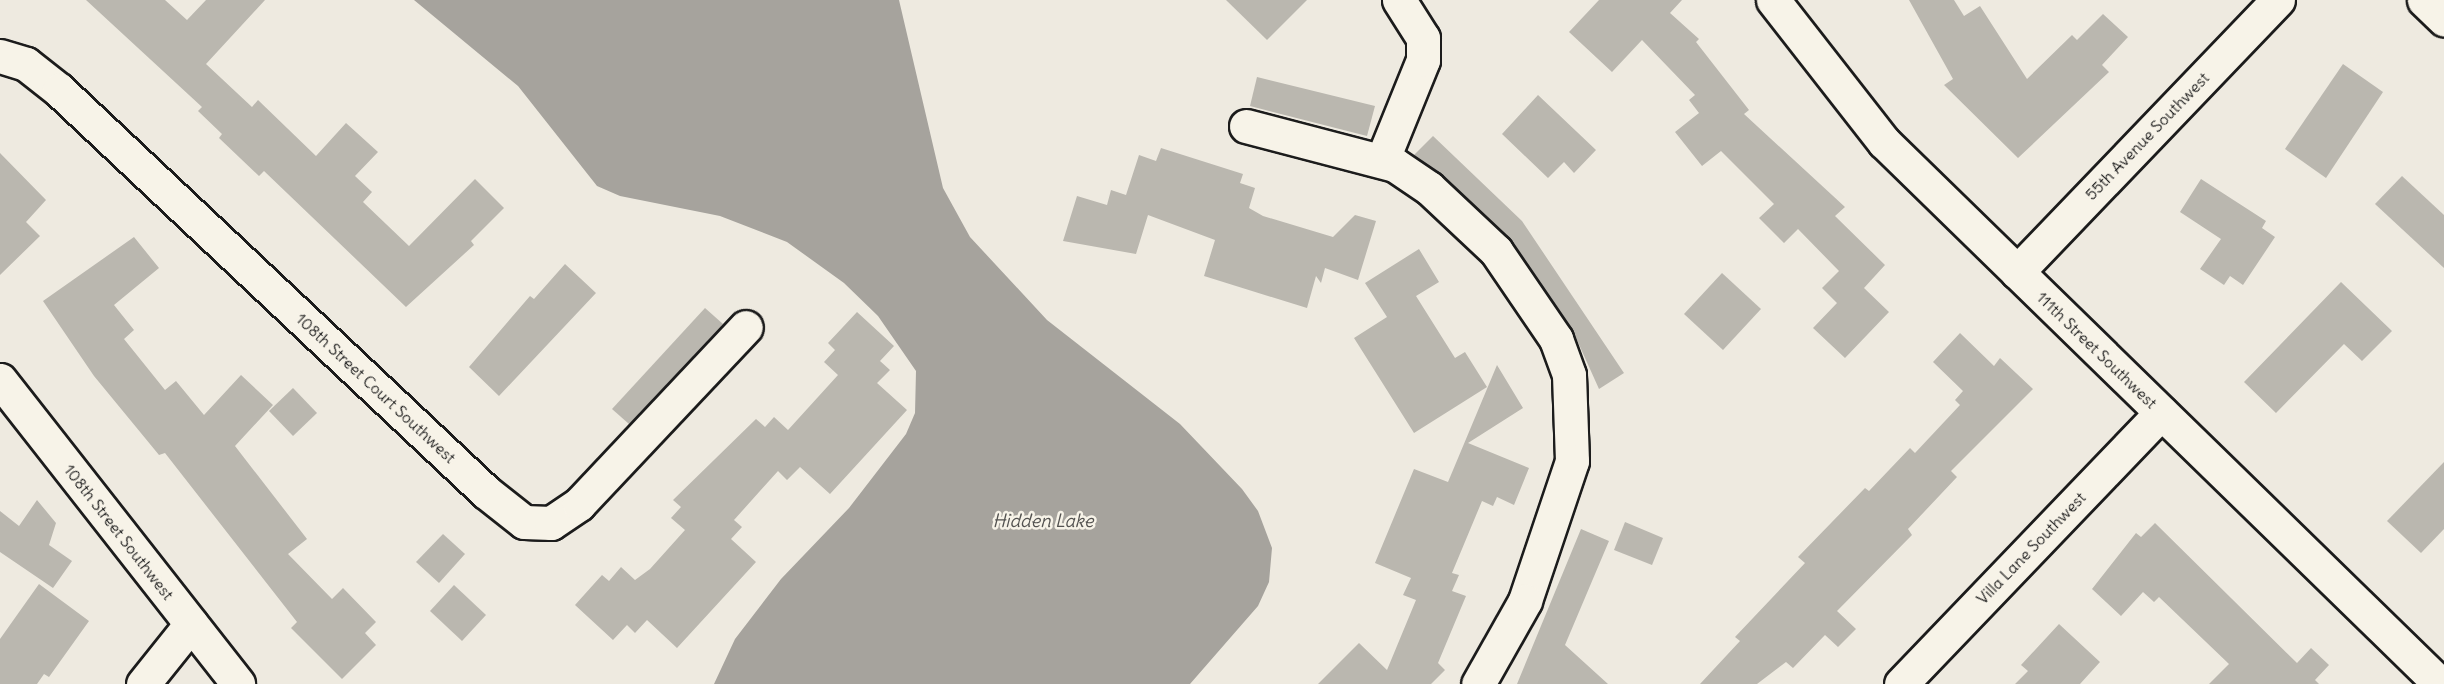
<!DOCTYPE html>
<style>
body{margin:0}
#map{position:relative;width:2444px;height:684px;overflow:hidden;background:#eeeae0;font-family:Delius,sans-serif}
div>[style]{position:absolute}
.water>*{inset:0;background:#a6a39d}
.building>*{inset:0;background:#bab7af}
.roads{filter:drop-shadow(2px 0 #1c1c1c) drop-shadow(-2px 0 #1c1c1c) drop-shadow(0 2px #1c1c1c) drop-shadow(0 -2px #1c1c1c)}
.minor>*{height:33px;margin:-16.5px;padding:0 16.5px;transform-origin:16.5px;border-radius:16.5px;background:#f7f3e8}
span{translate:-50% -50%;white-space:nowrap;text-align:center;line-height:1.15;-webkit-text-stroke:5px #f7f3e8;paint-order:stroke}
.street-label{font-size:16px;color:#1c1c1c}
.water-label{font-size:18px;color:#535250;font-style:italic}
</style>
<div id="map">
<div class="water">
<i style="clip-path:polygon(414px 0,899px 0,943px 188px,970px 237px,1047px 320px,1180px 424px,1242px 489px,1258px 511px,1272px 548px,1269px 582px,1258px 606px,1190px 684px,714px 684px,735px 639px,781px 579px,849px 508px,906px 434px,915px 413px,916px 371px,878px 316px,844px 283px,787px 242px,720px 216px,620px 196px,597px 186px,518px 86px)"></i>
</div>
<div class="building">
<i style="clip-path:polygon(86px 0,165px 0,187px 20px,206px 0,265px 0,206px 64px,252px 107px,258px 100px,316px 156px,346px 123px,378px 152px,355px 176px,372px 192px,363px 202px,409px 246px,475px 179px,504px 208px,471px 241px,474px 245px,406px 307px,264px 171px,259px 176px,219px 138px,222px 134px,198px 111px,202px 107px)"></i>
<i style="clip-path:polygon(1226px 0,1307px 0,1267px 40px)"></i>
<i style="clip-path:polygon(1599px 0,1682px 0,1670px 13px,1699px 39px,1696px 42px,1749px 110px,1744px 114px,1845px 207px,1835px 216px,1885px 265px,1864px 288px,1889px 312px,1845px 358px,1813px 328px,1837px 303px,1822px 288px,1839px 271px,1798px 229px,1784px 243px,1759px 218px,1774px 204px,1721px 151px,1702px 166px,1675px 132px,1699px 113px,1689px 100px,1695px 95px,1642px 40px,1612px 72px,1569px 32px)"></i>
<i style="clip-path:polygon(1909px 0,1954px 0,1964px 16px,1980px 6px,2027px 79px,2072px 35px,2077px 40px,2103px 14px,2128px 37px,2102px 65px,2109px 72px,2018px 158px,1944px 85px,1953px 79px)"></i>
<i style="clip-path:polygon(2343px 64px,2383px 92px,2326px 178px,2285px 149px)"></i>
<i style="clip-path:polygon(1257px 77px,1375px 106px,1367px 136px,1250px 106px)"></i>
<i style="clip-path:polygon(1538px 95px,1596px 150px,1574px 173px,1564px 162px,1548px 178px,1502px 134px)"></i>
<i style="clip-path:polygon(1433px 136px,1522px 221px,1624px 373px,1599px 389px,1572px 329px,1511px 240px,1414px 155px)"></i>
<i style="clip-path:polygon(1161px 148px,1243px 174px,1240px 183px,1255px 188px,1249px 208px,1263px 216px,1333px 237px,1355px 215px,1376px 221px,1358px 280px,1325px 268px,1321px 283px,1316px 276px,1307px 308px,1204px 276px,1215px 240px,1148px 215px,1136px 254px,1063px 241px,1077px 196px,1107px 205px,1111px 190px,1126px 195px,1139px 155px,1156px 161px)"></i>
<i style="clip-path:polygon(0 153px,46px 200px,26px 222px,40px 236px,0 275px)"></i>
<i style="clip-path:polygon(2402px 176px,2444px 215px,2444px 268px,2375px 204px)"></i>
<i style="clip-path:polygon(2201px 179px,2266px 221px,2262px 228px,2275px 237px,2243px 285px,2230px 276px,2224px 285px,2200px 269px,2221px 239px,2180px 212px)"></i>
<i style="clip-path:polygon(134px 237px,159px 268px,114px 305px,134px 330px,124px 339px,165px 390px,176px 381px,204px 415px,241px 375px,273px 405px,235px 446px,307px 539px,288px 554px,332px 599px,343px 588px,376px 622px,365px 633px,376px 645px,342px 679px,291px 628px,297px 622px,165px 453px,159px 455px,94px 376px,43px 301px)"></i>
<i style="clip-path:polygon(1419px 249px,1439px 282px,1416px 296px,1455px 358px,1465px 352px,1487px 387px,1414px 433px,1354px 338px,1387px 317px,1365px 283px)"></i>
<i style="clip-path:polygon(565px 264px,596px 293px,499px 396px,469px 367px,530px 296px,534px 299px)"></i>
<i style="clip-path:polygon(1722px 273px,1761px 309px,1723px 350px,1684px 314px)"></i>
<i style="clip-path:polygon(2341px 282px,2392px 331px,2362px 361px,2344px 344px,2276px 413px,2244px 382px)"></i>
<i style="clip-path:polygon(705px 308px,723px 324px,629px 424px,612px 409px)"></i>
<i style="clip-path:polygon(857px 312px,894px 346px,880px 361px,890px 370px,877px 383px,907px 410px,830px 494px,800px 467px,787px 480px,778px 471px,734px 520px,742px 527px,731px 539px,756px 562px,677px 648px,647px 620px,635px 633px,627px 625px,613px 640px,575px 605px,602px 575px,609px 581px,621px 567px,635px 580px,650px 569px,685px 530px,671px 518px,681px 507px,673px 500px,756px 419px,765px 427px,774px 417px,788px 430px,838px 375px,824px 362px,835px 350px,828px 343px)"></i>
<i style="clip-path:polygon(1960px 333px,1994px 366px,2000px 358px,2033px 389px,1951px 471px,1957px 477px,1908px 529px,1912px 535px,1837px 611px,1856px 629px,1838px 647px,1825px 635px,1793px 668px,1786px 662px,1757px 684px,1700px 684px,1740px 641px,1735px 637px,1805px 563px,1798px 557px,1865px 488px,1869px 491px,1910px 448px,1915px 453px,1960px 405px,1955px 400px,1963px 391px,1933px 362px)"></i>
<i style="clip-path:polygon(1497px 365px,1523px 408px,1468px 443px,1529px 468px,1514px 505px,1497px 497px,1493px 506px,1482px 501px,1452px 573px,1459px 575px,1452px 591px,1466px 596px,1438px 663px,1445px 670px,1431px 684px,1318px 684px,1359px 643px,1387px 670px,1416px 600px,1403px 595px,1411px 578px,1375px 563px,1414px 469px,1448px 482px)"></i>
<i style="clip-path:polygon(293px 388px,317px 413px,293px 436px,269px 411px)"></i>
<i style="clip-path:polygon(2444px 462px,2444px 529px,2421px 553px,2387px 521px)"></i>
<i style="clip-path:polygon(37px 500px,56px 523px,49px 545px,72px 561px,53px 588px,0 552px,0 511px,19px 526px)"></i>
<i style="clip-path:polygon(1625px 522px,1663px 538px,1652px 565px,1614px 550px)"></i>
<i style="clip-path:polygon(2155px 523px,2297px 663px,2311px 648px,2329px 665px,2315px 680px,2319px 684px,2209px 684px,2229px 664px,2159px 597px,2154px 602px,2143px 592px,2121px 616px,2092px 589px,2136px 533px,2141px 537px)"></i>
<i style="clip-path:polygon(1581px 529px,1609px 541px,1565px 645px,1608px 684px,1517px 684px)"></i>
<i style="clip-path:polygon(443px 534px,465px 554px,439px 583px,416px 562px)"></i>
<i style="clip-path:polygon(39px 584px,89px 621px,49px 677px,44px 674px,37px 684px,0 684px,0 639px)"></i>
<i style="clip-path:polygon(454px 585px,486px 615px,462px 641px,430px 611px)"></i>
<i style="clip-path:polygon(2059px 624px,2100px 662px,2080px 684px,2015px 684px,2028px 671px,2021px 665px)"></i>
</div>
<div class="roads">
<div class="minor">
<i style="left:1773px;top:0;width:180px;rotate:52deg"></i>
<i style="left:1884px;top:142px;width:776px;rotate:44.27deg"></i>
<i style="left:2424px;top:0;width:28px;rotate:44deg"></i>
<i style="left:0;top:56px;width:27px;rotate:17deg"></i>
<i style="left:26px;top:64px;width:42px;rotate:38.2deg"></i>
<i style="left:59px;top:90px;width:586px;rotate:43.27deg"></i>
<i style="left:486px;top:492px;width:48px;rotate:38.3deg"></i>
<i style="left:524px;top:522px;width:27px;rotate:2deg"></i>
<i style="left:551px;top:523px;width:34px;rotate:-34deg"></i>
<i style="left:579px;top:504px;width:243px;rotate:-46.7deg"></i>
<i style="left:1246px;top:126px;width:154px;rotate:14.7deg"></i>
<i style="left:1395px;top:165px;width:41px;rotate:34.1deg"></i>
<i style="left:1429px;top:188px;width:92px;rotate:43.2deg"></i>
<i style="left:1496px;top:251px;width:107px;rotate:55.7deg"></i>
<i style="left:1556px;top:339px;width:38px;rotate:70deg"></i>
<i style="left:1569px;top:375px;width:86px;rotate:88deg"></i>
<i style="left:1572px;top:461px;width:148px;rotate:108.6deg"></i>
<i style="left:1525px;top:601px;width:95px;rotate:119.5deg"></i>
<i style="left:1382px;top:161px;width:109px;rotate:-67.9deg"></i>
<i style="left:1423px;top:60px;width:22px;rotate:-90deg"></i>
<i style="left:1423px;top:38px;width:45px;rotate:-122.3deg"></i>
<i style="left:2017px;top:272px;width:377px;rotate:-46.2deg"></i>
<i style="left:0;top:380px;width:386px;rotate:51.9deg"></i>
<i style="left:143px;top:684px;width:77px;rotate:-51.3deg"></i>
<i style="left:1901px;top:684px;width:376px;rotate:-46.2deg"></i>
</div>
</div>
<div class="street-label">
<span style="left:2147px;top:136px;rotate:-46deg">55th Avenue Southwest</span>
<span style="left:2097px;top:350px;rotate:44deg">111th Street Southwest</span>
<span style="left:376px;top:388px;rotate:43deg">108th Street Court Southwest</span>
<span style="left:119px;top:532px;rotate:52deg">108th Street Southwest</span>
<span style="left:2031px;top:548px;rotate:-46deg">Villa Lane Southwest</span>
</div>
<div class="water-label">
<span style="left:1043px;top:521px">Hidden Lake</span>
</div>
</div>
